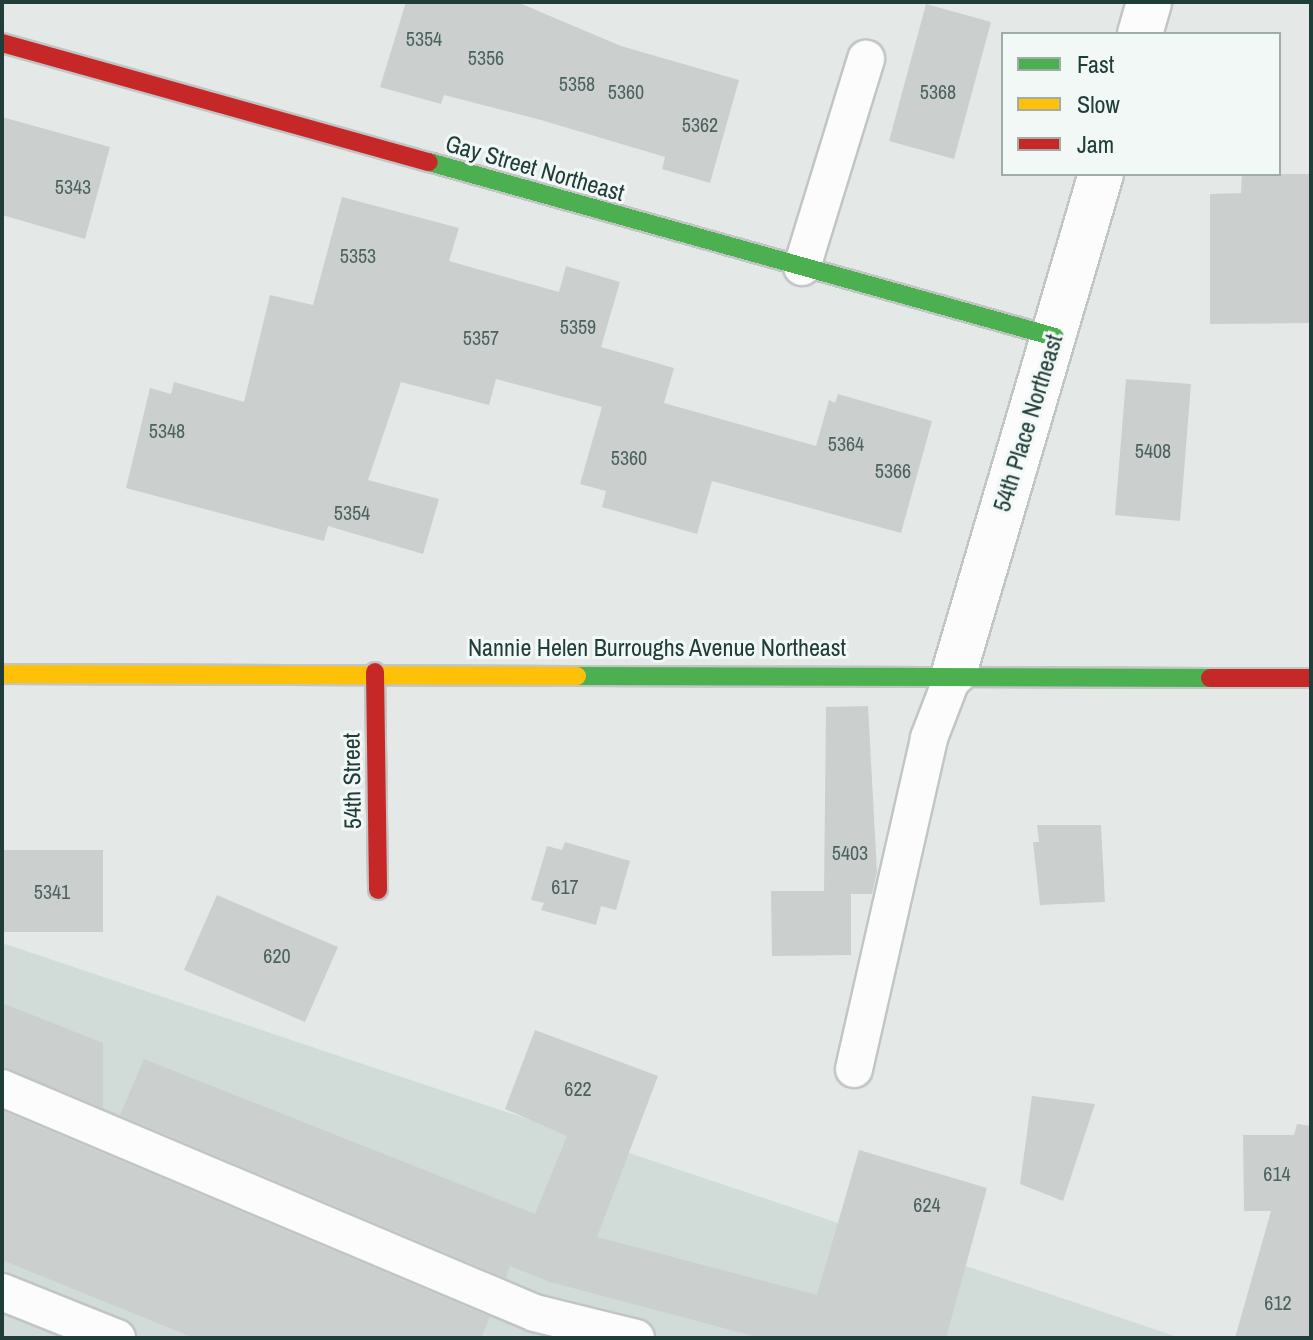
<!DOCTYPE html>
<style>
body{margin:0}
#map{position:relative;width:1313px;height:1340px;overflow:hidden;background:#e4e9e7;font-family:"Archivo Narrow",sans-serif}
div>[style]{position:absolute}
.built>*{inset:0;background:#d1dbd8}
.building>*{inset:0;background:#cbd0cf}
.roads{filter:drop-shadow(2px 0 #c1c6c4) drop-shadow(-2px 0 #c1c6c4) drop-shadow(0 2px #c1c6c4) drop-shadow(0 -2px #c1c6c4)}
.lane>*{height:36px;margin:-18px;padding:0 18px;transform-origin:18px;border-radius:18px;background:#fbfcfb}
.street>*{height:44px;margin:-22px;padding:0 22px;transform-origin:22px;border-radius:22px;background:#fbfcfb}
.fast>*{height:18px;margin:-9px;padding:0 9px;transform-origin:9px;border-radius:9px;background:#4caf50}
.slow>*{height:18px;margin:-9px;padding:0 9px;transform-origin:9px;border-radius:9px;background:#ffc107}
.jam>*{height:18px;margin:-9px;padding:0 9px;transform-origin:9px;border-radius:9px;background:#c62828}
span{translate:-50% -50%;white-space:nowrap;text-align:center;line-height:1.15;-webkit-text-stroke:6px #f2f8f6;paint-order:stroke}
.number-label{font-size:20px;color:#4c625f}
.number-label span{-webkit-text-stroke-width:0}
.street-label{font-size:24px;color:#213d39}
.frame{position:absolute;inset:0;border:4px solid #213d39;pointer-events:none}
.legend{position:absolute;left:1001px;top:32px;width:280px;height:144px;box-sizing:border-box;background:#f2f8f6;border:2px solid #9eadaa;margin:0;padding:10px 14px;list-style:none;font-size:24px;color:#213d39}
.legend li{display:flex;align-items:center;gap:16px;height:40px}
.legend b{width:40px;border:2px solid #9eadaa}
</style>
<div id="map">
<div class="built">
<i style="clip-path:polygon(2px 943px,1181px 1338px,2px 1338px)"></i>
</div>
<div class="building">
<i style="clip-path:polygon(406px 2px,517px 2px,621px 46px,739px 80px,710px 183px,662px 169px,665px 157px,541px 120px,444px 95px,441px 104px,380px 87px)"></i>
<i style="clip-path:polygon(926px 4px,991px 22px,954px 159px,889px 141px)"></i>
<i style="clip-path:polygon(2px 117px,110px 147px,85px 239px,2px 215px)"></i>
<i style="clip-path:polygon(1242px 174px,1311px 174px,1311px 323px,1210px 324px,1210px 194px,1241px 193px)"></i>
<i style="clip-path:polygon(342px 197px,459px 228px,449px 261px,559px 292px,566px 266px,620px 282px,601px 347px,674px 368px,664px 403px,816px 446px,829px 400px,835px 403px,838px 394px,932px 421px,901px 533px,712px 481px,697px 534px,602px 507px,606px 491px,580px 484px,602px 407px,496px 379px,489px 405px,401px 382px,368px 480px,439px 499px,423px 554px,328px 526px,324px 541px,126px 488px,150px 388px,171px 394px,174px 382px,244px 402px,270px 295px,313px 305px)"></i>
<i style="clip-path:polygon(1126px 379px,1191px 384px,1180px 521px,1115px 515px)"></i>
<i style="clip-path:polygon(868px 706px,877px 872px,872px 894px,851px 894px,851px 955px,772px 956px,771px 891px,824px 891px,826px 707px)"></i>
<i style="clip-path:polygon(1037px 825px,1101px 825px,1105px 902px,1040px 905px,1033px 842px,1039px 842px)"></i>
<i style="clip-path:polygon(565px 842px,630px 861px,616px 910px,601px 906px,596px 925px,541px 910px,544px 903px,531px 900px,547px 846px,562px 850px)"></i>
<i style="clip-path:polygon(2px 850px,103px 850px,103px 932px,2px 932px)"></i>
<i style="clip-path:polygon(217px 895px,338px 947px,305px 1022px,184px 970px)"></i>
<i style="clip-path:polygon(2px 1003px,103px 1043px,103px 1108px,2px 1067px)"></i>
<i style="clip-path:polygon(535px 1030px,658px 1076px,597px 1237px,817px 1295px,859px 1150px,987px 1188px,946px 1338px,761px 1338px,550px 1282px,510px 1266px,506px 1278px,120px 1115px,144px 1059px,535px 1214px,567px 1136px,505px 1109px)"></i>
<i style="clip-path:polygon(1032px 1096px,1095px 1104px,1063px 1201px,1020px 1184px)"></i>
<i style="clip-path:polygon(2px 1111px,490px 1317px,481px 1338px,194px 1338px,2px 1260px)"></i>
<i style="clip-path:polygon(1297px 1124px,1311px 1126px,1311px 1338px,1235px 1338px,1271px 1211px,1244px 1211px,1243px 1135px,1294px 1135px)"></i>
</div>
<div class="roads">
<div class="lane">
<i style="left:802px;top:267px;width:218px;rotate:-72.9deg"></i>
<i style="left:854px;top:1069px;width:339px;rotate:-77.2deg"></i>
<i style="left:929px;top:738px;width:70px;rotate:-69deg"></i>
<i style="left:2px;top:1088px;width:579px;rotate:22.89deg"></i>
<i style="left:535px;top:1313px;width:104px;rotate:13.9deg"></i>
<i style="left:2px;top:1292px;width:124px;rotate:21.8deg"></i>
</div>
<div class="street">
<i style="left:1140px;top:34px;width:33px;rotate:-74deg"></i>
<i style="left:954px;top:673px;width:520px;rotate:-73.59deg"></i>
</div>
<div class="fast">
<i style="left:429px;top:162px;width:650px;rotate:15.62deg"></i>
<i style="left:577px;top:676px;width:633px;rotate:0.18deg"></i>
</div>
<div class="slow">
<i style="left:2px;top:674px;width:575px;rotate:0.2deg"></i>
</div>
<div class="jam">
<i style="left:2px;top:43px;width:443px;rotate:15.6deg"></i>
<i style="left:375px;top:672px;width:218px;rotate:89.2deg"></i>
<i style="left:1210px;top:678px;width:101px"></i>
</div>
</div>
<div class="number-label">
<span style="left:424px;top:38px">5354</span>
<span style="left:486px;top:57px">5356</span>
<span style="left:577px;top:83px">5358</span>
<span style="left:626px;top:91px">5360</span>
<span style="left:938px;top:91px">5368</span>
<span style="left:700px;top:124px">5362</span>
<span style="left:73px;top:186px">5343</span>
<span style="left:358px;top:255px">5353</span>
<span style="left:578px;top:326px">5359</span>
<span style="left:481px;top:337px">5357</span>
<span style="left:167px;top:430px">5348</span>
<span style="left:846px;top:443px">5364</span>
<span style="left:1153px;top:450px">5408</span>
<span style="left:629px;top:457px">5360</span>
<span style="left:893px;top:470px">5366</span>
<span style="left:352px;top:512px">5354</span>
<span style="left:850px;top:852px">5403</span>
<span style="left:565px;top:886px">617</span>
<span style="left:52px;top:891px">5341</span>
<span style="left:277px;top:955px">620</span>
<span style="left:578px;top:1088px">622</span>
<span style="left:1277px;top:1173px">614</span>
<span style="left:927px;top:1204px">624</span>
<span style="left:1278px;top:1302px">612</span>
</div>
<div class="street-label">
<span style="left:535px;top:168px;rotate:16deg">Gay Street Northeast</span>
<span style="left:1028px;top:423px;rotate:-73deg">54th Place Northeast</span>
<span style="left:657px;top:648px">Nannie Helen Burroughs Avenue Northeast</span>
<span style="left:352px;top:781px;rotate:-91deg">54th Street</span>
</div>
<div class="frame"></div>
<ul class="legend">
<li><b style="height:10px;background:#4caf50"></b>Fast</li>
<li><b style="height:10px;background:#ffc107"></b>Slow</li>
<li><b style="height:10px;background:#c62828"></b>Jam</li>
</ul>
</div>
